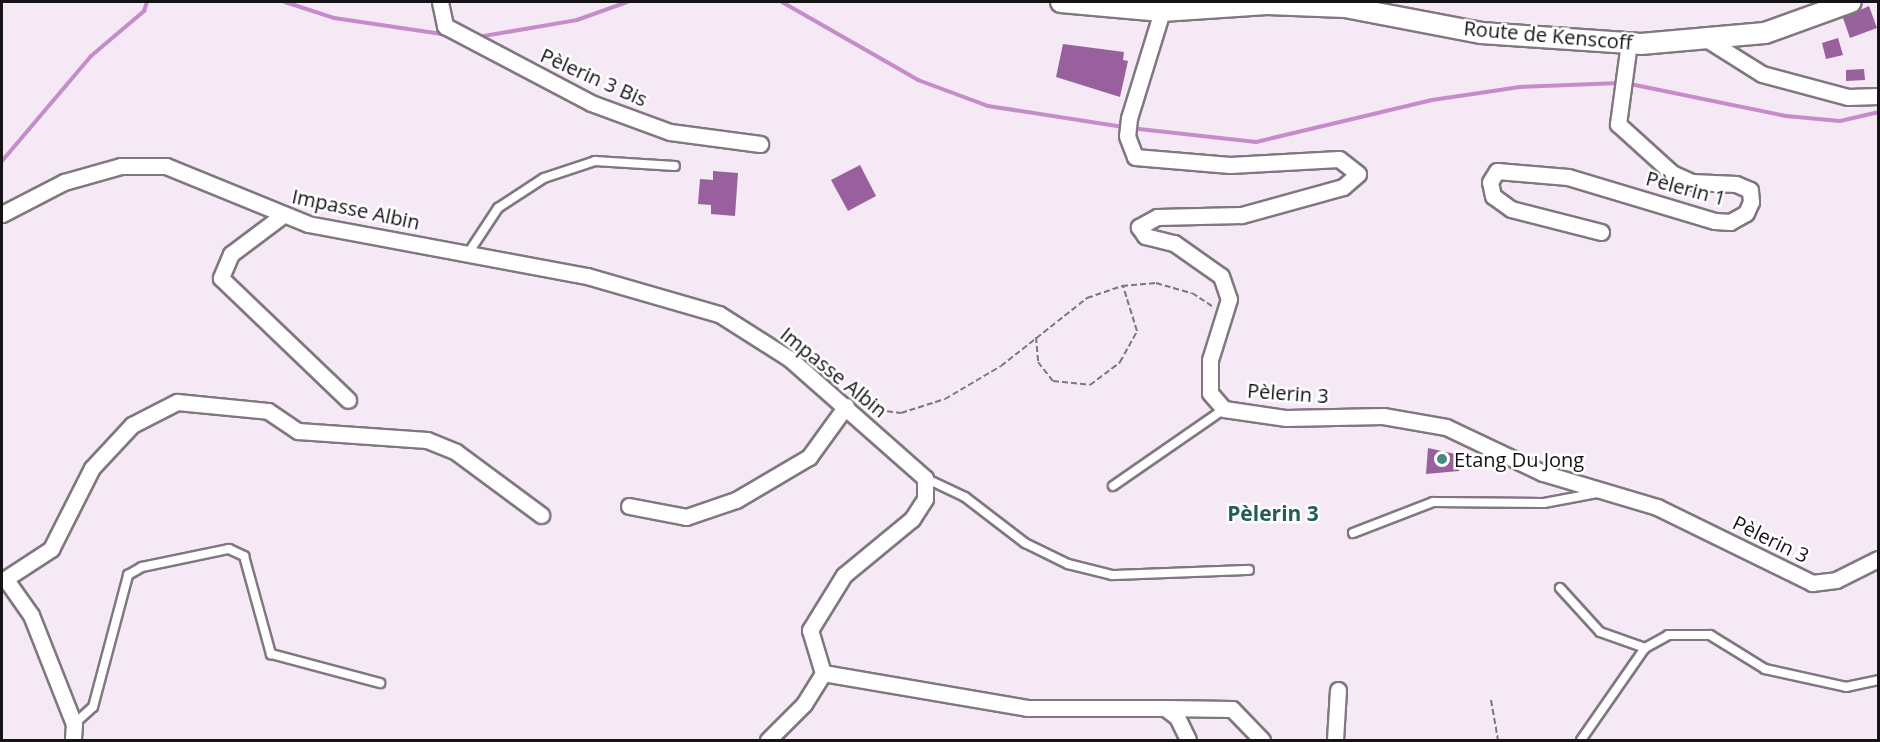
<!DOCTYPE html>
<meta charset="utf-8">
<style>
body{margin:0}
#map{position:relative;width:1880px;height:742px;overflow:hidden;background:#f4e9f4;font-family:"Open Sans",sans-serif}
div>[style]{position:absolute}
.stream>*{height:4px;margin:-2px;padding:0 2px;transform-origin:2px;border-radius:2px;background:#c68bcb}
.building>*{inset:0;background:#98609d}
.path>*{height:2px;margin-top:-1px;transform-origin:0;background:repeating-linear-gradient(90deg,#7c757d 0 6px,transparent 0 9px)}
.roads{filter:drop-shadow(2px 0 #817781) drop-shadow(-2px 0 #817781) drop-shadow(0 2px #817781) drop-shadow(0 -2px #817781)}
.service>*{height:8px;margin:-4px;padding:0 4px;transform-origin:4px;border-radius:4px;background:#fff}
.minor>*{height:15px;margin:-7.5px;padding:0 7.5px;transform-origin:7.5px;border-radius:7.5px;background:#fff}
.secondary>*{height:20px;margin:-10px;padding:0 10px;transform-origin:10px;border-radius:10px;background:#fff}
.dots>*{width:16px;height:16px;translate:-50% -50%;box-sizing:border-box;border:3px solid #fff;border-radius:50%}
span{translate:-50% -50%;white-space:nowrap;text-align:center;line-height:1.15;-webkit-text-stroke:5px #fff;paint-order:stroke}
.street-label{font-size:20px;color:#161317}
.poi-label{font-size:20px;color:#161317}
.left{translate:0 -50%;text-align:left}
.neighbourhood-label{font-size:21px;color:#245d57;font-weight:700}
.frame{position:absolute;inset:0;border:3px solid #161317;pointer-events:none}
</style>
<div id="map">
<div class="stream">
<i style="left:285px;top:2px;width:52px;rotate:18.1deg"></i>
<i style="left:334px;top:18px;width:109px;rotate:8.4deg"></i>
<i style="left:782px;top:2px;width:157px;rotate:29.8deg"></i>
<i style="left:918px;top:80px;width:75px;rotate:20.4deg"></i>
<i style="left:988px;top:106px;width:137px;rotate:8.8deg"></i>
<i style="left:478px;top:37px;width:100px;rotate:-9.7deg"></i>
<i style="left:577px;top:20px;width:53px;rotate:-19.8deg"></i>
<i style="left:1635px;top:85px;width:154px;rotate:11.6deg"></i>
<i style="left:1786px;top:116px;width:54px;rotate:5.3deg"></i>
<i style="left:1840px;top:121px;width:39px;rotate:-13deg"></i>
<i style="left:1130px;top:128px;width:127px;rotate:6.3deg"></i>
<i style="left:1256px;top:142px;width:181px;rotate:-13.4deg"></i>
<i style="left:1432px;top:100px;width:89px;rotate:-8.4deg"></i>
<i style="left:1520px;top:87px;width:100px;rotate:-2.3deg"></i>
<i style="left:2px;top:161px;width:138px;rotate:-49.7deg"></i>
<i style="left:91px;top:56px;width:70px;rotate:-40.3deg"></i>
<i style="left:144px;top:11px;width:9px;rotate:-72deg"></i>
</div>
<div class="building">
<i style="clip-path:polygon(1869px 6px,1877px 28px,1850px 38px,1843px 18px)"></i>
<i style="clip-path:polygon(1838px 38px,1843px 55px,1826px 59px,1822px 43px)"></i>
<i style="clip-path:polygon(1063px 44px,1124px 52px,1123px 60px,1128px 61px,1120px 97px,1056px 77px)"></i>
<i style="clip-path:polygon(1864px 69px,1865px 80px,1846px 81px,1846px 70px)"></i>
<i style="clip-path:polygon(860px 165px,876px 196px,848px 211px,831px 180px)"></i>
<i style="clip-path:polygon(713px 171px,738px 173px,735px 216px,711px 214px,711px 205px,698px 204px,700px 179px,713px 180px)"></i>
<i style="clip-path:polygon(1428px 448px,1460px 455px,1459px 471px,1426px 474px)"></i>
</div>
<div class="path">
<i style="left:1036px;top:337px;width:25px;rotate:85deg"></i>
<i style="left:1038px;top:362px;width:24px;rotate:52deg"></i>
<i style="left:1053px;top:381px;width:37px;rotate:6deg"></i>
<i style="left:1090px;top:385px;width:38px;rotate:-37deg"></i>
<i style="left:1120px;top:362px;width:35px;rotate:-61deg"></i>
<i style="left:1137px;top:331px;width:47px;rotate:-107.3deg"></i>
<i style="left:869px;top:409px;width:32px;rotate:7deg"></i>
<i style="left:901px;top:413px;width:46px;rotate:-17.7deg"></i>
<i style="left:945px;top:399px;width:65px;rotate:-30.5deg"></i>
<i style="left:1001px;top:366px;width:110px;rotate:-38.3deg"></i>
<i style="left:1087px;top:298px;width:37px;rotate:-19deg"></i>
<i style="left:1122px;top:286px;width:34px;rotate:-5deg"></i>
<i style="left:1156px;top:283px;width:37px;rotate:16deg"></i>
<i style="left:1192px;top:293px;width:24px;rotate:33deg"></i>
<i style="left:1491px;top:700px;width:41px;rotate:80.1deg"></i>
</div>
<div class="roads">
<div class="service">
<i style="left:469px;top:252px;width:53px;rotate:-56.6deg"></i>
<i style="left:498px;top:208px;width:55px;rotate:-33.1deg"></i>
<i style="left:544px;top:178px;width:54px;rotate:-18.4deg"></i>
<i style="left:595px;top:161px;width:80px;rotate:3.6deg"></i>
<i style="left:925px;top:478px;width:44px;rotate:25.4deg"></i>
<i style="left:965px;top:497px;width:76px;rotate:37.5deg"></i>
<i style="left:1025px;top:543px;width:48px;rotate:26deg"></i>
<i style="left:1068px;top:564px;width:45px;rotate:14deg"></i>
<i style="left:1112px;top:575px;width:137px;rotate:-2.1deg"></i>
<i style="left:1113px;top:486px;width:135px;rotate:-34.7deg"></i>
<i style="left:1353px;top:533px;width:86px;rotate:-21.2deg"></i>
<i style="left:1433px;top:502px;width:111px;rotate:0.5deg"></i>
<i style="left:1544px;top:503px;width:54px;rotate:-10.7deg"></i>
<i style="left:1560px;top:588px;width:59px;rotate:47.7deg"></i>
<i style="left:1600px;top:632px;width:48px;rotate:19.6deg"></i>
<i style="left:74px;top:724px;width:25px;rotate:-42deg"></i>
<i style="left:93px;top:707px;width:137px;rotate:-75.1deg"></i>
<i style="left:128px;top:575px;width:16px;rotate:-30deg"></i>
<i style="left:142px;top:567px;width:89px;rotate:-11.7deg"></i>
<i style="left:229px;top:549px;width:17px;rotate:25deg"></i>
<i style="left:244px;top:556px;width:102px;rotate:74.6deg"></i>
<i style="left:271px;top:654px;width:113px;rotate:14.9deg"></i>
<i style="left:1581px;top:740px;width:112px;rotate:-55.2deg"></i>
<i style="left:1645px;top:648px;width:26px;rotate:-29deg"></i>
<i style="left:1668px;top:635px;width:42px"></i>
<i style="left:1710px;top:635px;width:65px;rotate:31.7deg"></i>
<i style="left:1765px;top:669px;width:83px;rotate:12.5deg"></i>
<i style="left:1846px;top:687px;width:33px;rotate:-12deg"></i>
</div>
<div class="minor">
<i style="left:440px;top:2px;width:25px;rotate:78deg"></i>
<i style="left:445px;top:26px;width:165px;rotate:27.8deg"></i>
<i style="left:591px;top:103px;width:84px;rotate:20.2deg"></i>
<i style="left:670px;top:132px;width:91px;rotate:7.6deg"></i>
<i style="left:1162px;top:11px;width:112px;rotate:107.1deg"></i>
<i style="left:1129px;top:118px;width:18px;rotate:96deg"></i>
<i style="left:1127px;top:136px;width:22px;rotate:69deg"></i>
<i style="left:1135px;top:157px;width:95px;rotate:4.8deg"></i>
<i style="left:1230px;top:165px;width:109px;rotate:-3.2deg"></i>
<i style="left:1339px;top:159px;width:24px;rotate:38deg"></i>
<i style="left:1358px;top:174px;width:20px;rotate:139deg"></i>
<i style="left:1343px;top:187px;width:106px;rotate:164.6deg"></i>
<i style="left:1241px;top:215px;width:84px;rotate:178.6deg"></i>
<i style="left:1157px;top:217px;width:21px;rotate:151deg"></i>
<i style="left:1139px;top:227px;width:11px;rotate:56deg"></i>
<i style="left:1145px;top:236px;width:30px;rotate:14deg"></i>
<i style="left:1174px;top:243px;width:57px;rotate:35.1deg"></i>
<i style="left:1221px;top:276px;width:24px;rotate:71deg"></i>
<i style="left:1229px;top:299px;width:64px;rotate:107.3deg"></i>
<i style="left:1210px;top:360px;width:33px;rotate:90deg"></i>
<i style="left:1210px;top:393px;width:21px;rotate:49deg"></i>
<i style="left:1224px;top:409px;width:63px;rotate:8.3deg"></i>
<i style="left:1286px;top:418px;width:97px;rotate:-1.2deg"></i>
<i style="left:1383px;top:416px;width:64px;rotate:9.9deg"></i>
<i style="left:1446px;top:427px;width:107px;rotate:25.4deg"></i>
<i style="left:1543px;top:473px;width:119px;rotate:16.6deg"></i>
<i style="left:1657px;top:507px;width:173px;rotate:26.1deg"></i>
<i style="left:1812px;top:583px;width:24px;rotate:-7deg"></i>
<i style="left:1836px;top:580px;width:47px;rotate:-26.6deg"></i>
<i style="left:1711px;top:42px;width:60px;rotate:32.1deg"></i>
<i style="left:1762px;top:74px;width:89px;rotate:15deg"></i>
<i style="left:1848px;top:97px;width:30px;rotate:-2deg"></i>
<i style="left:2px;top:214px;width:70px;rotate:-27.3deg"></i>
<i style="left:64px;top:182px;width:59px;rotate:-15.7deg"></i>
<i style="left:121px;top:166px;width:45px"></i>
<i style="left:166px;top:166px;width:153px;rotate:22.2deg"></i>
<i style="left:308px;top:224px;width:284px;rotate:10.6deg"></i>
<i style="left:587px;top:276px;width:137px;rotate:16.1deg"></i>
<i style="left:719px;top:314px;width:84px;rotate:32.4deg"></i>
<i style="left:790px;top:359px;width:180px;rotate:41.4deg"></i>
<i style="left:925px;top:478px;width:21px;rotate:90deg"></i>
<i style="left:925px;top:499px;width:24px;rotate:123deg"></i>
<i style="left:912px;top:519px;width:88px;rotate:140.5deg"></i>
<i style="left:844px;top:575px;width:65px;rotate:121.7deg"></i>
<i style="left:810px;top:630px;width:45px;rotate:73.2deg"></i>
<i style="left:823px;top:673px;width:207px;rotate:9.7deg"></i>
<i style="left:1027px;top:708px;width:138px"></i>
<i style="left:1165px;top:708px;width:15px;rotate:37deg"></i>
<i style="left:1177px;top:717px;width:25px;rotate:64deg"></i>
<i style="left:283px;top:215px;width:65px;rotate:143.1deg"></i>
<i style="left:231px;top:254px;width:26px;rotate:113deg"></i>
<i style="left:221px;top:278px;width:176px;rotate:43.8deg"></i>
<i style="left:1601px;top:232px;width:93px;rotate:-165.7deg"></i>
<i style="left:1511px;top:209px;width:22px;rotate:-144deg"></i>
<i style="left:1493px;top:196px;width:14px;rotate:-102deg"></i>
<i style="left:1490px;top:182px;width:13px;rotate:-58deg"></i>
<i style="left:1497px;top:171px;width:71px;rotate:4.8deg"></i>
<i style="left:1568px;top:177px;width:153px;rotate:16.7deg"></i>
<i style="left:1715px;top:221px;width:15px;rotate:4deg"></i>
<i style="left:1730px;top:222px;width:18px;rotate:-29deg"></i>
<i style="left:1746px;top:213px;width:12px;rotate:-66deg"></i>
<i style="left:1751px;top:202px;width:12px;rotate:-95deg"></i>
<i style="left:1750px;top:190px;width:15px;rotate:-157deg"></i>
<i style="left:1736px;top:184px;width:44px;rotate:-177.4deg"></i>
<i style="left:1692px;top:182px;width:22px;rotate:-156deg"></i>
<i style="left:1672px;top:173px;width:73px;rotate:-137.8deg"></i>
<i style="left:1618px;top:124px;width:82px;rotate:-82.3deg"></i>
<i style="left:629px;top:506px;width:58px;rotate:10.9deg"></i>
<i style="left:686px;top:517px;width:53px;rotate:-18.8deg"></i>
<i style="left:736px;top:500px;width:85px;rotate:-30.5deg"></i>
<i style="left:809px;top:457px;width:63px;rotate:-54deg"></i>
<i style="left:2px;top:581px;width:59px;rotate:-33.1deg"></i>
<i style="left:51px;top:549px;width:91px;rotate:-63.2deg"></i>
<i style="left:92px;top:468px;width:59px;rotate:-47.1deg"></i>
<i style="left:132px;top:425px;width:51px;rotate:-27.1deg"></i>
<i style="left:177px;top:402px;width:91px;rotate:5.6deg"></i>
<i style="left:268px;top:411px;width:36px;rotate:34deg"></i>
<i style="left:298px;top:431px;width:129px;rotate:4deg"></i>
<i style="left:427px;top:440px;width:31px;rotate:22deg"></i>
<i style="left:456px;top:452px;width:106px;rotate:36.5deg"></i>
<i style="left:7px;top:581px;width:42px;rotate:54.8deg"></i>
<i style="left:31px;top:615px;width:117px;rotate:68.5deg"></i>
<i style="left:74px;top:724px;width:16px;rotate:94deg"></i>
<i style="left:1165px;top:708px;width:67px;rotate:0.9deg"></i>
<i style="left:1232px;top:709px;width:43px;rotate:45.9deg"></i>
<i style="left:768px;top:740px;width:51px;rotate:-45deg"></i>
<i style="left:804px;top:704px;width:36px;rotate:-58deg"></i>
<i style="left:1335px;top:740px;width:50px;rotate:-86.6deg"></i>
</div>
<div class="secondary">
<i style="left:1061px;top:2px;width:101px;rotate:5.1deg"></i>
<i style="left:1162px;top:11px;width:105px;rotate:-3.8deg"></i>
<i style="left:1267px;top:4px;width:78px;rotate:2.2deg"></i>
<i style="left:1345px;top:7px;width:138px;rotate:10.8deg"></i>
<i style="left:1481px;top:33px;width:160px;rotate:3.9deg"></i>
<i style="left:1641px;top:44px;width:124px;rotate:-5.1deg"></i>
<i style="left:1765px;top:33px;width:91px;rotate:-19.8deg"></i>
</div>
</div>
<div class="dots">
<i style="left:1442px;top:459px;background:#448a83"></i>
</div>
<div class="street-label">
<span style="left:1548px;top:35px;rotate:5deg">Route de Kenscoff</span>
<span style="left:594px;top:77px;rotate:24deg">Pèlerin 3 Bis</span>
<span style="left:1686px;top:188px;rotate:15deg">Pèlerin 1</span>
<span style="left:356px;top:209px;rotate:12deg">Impasse Albin</span>
<span style="left:834px;top:372px;rotate:39deg">Impasse Albin</span>
<span style="left:1288px;top:393px;rotate:4deg">Pèlerin 3</span>
<span style="left:1771px;top:539px;rotate:26deg">Pèlerin 3</span>
</div>
<div class="poi-label">
<span class="left" style="left:1454px;top:459px">Etang Du Jong</span>
</div>
<div class="neighbourhood-label">
<span style="left:1273px;top:513px">Pèlerin 3</span>
</div>
<div class="frame"></div>
</div>
